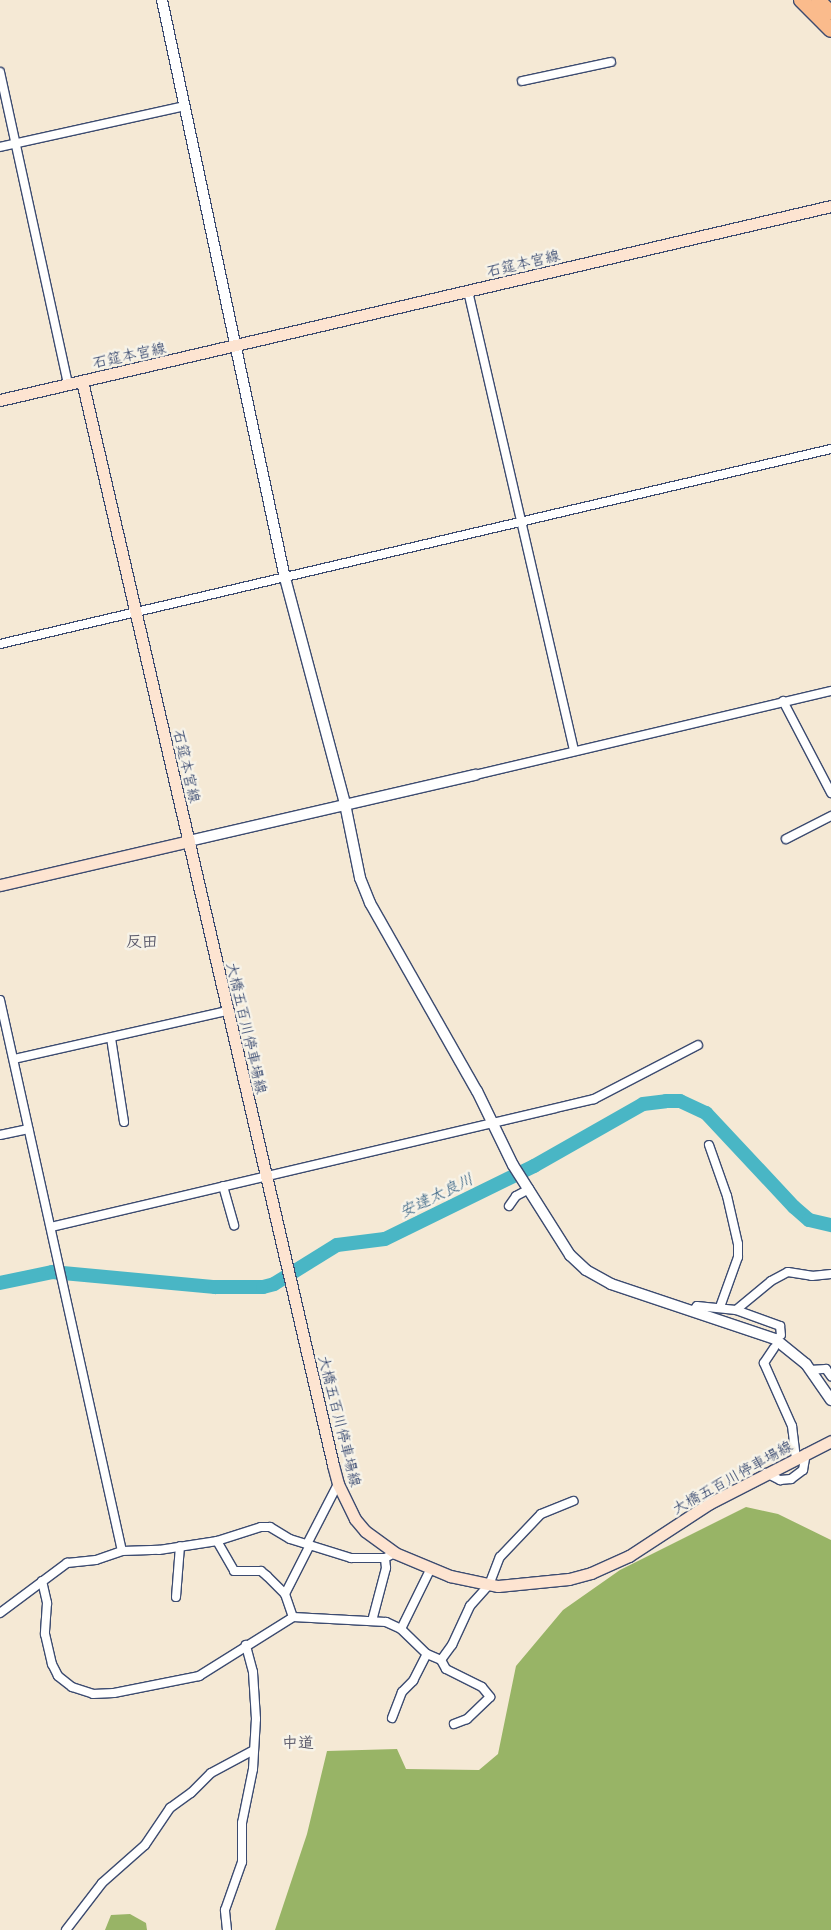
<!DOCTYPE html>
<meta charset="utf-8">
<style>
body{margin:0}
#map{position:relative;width:831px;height:1930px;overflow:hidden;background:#f5e9d5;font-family:"Patrick Hand","Klee One",sans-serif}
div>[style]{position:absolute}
.forest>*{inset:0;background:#98b466}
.river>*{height:14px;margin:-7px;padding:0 7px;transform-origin:7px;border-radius:7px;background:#49b6c5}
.roads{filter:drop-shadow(1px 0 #3c4b70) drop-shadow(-1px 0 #3c4b70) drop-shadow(0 1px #3c4b70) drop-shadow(0 -1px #3c4b70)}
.minor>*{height:8px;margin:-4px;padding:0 4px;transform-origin:4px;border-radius:4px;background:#fff}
.tertiary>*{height:10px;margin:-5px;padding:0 5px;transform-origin:5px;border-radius:5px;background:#fff}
.secondary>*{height:11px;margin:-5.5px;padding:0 5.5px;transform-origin:5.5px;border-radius:5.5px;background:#fde4d1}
.motorway>*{height:14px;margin:-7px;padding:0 7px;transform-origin:7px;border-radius:7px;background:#fabb8c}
span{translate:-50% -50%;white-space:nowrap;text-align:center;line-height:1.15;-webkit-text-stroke:5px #f7f3e8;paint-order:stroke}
.street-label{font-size:15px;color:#1b2f5e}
.neighbourhood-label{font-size:16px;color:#5c5b6c;font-weight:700}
.water-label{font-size:16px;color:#29587d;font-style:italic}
</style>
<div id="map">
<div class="forest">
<i style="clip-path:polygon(746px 1507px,778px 1514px,831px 1540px,831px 1930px,275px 1930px,307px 1834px,327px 1751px,397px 1749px,406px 1769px,479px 1770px,498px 1754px,516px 1666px,563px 1610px,620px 1570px)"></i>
<i style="clip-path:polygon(130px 1914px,146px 1923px,147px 1930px,105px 1930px,111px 1915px)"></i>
</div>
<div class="river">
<i style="left:0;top:1283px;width:53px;rotate:-11.9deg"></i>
<i style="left:52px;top:1272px;width:164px;rotate:5.3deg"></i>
<i style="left:215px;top:1287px;width:48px"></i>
<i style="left:263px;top:1287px;width:11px;rotate:-15deg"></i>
<i style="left:274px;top:1284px;width:74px;rotate:-31.8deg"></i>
<i style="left:337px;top:1245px;width:48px;rotate:-7.1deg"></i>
<i style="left:385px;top:1239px;width:166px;rotate:-26.1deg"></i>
<i style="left:534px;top:1166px;width:125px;rotate:-29.6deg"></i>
<i style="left:643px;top:1104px;width:23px;rotate:-7deg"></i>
<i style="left:666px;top:1101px;width:14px"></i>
<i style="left:680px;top:1101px;width:29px;rotate:25deg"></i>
<i style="left:706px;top:1113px;width:129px;rotate:46.9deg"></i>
<i style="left:794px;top:1207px;width:20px;rotate:41deg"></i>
<i style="left:809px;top:1220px;width:23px;rotate:13deg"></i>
</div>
<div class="roads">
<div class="minor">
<i style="left:0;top:72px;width:319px;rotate:77.7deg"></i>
<i style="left:522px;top:81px;width:91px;rotate:-12.1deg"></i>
<i style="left:0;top:147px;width:189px;rotate:-12.5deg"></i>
<i style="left:468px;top:291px;width:472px;rotate:77deg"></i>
<i style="left:0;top:644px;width:854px;rotate:-13.21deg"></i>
<i style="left:783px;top:701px;width:104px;rotate:62.4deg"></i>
<i style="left:475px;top:775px;width:366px;rotate:-13.3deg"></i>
<i style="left:786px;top:839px;width:51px;rotate:-27.1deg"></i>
<i style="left:0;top:1000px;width:564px;rotate:77.52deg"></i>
<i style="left:111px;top:1038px;width:85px;rotate:81.2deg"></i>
<i style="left:14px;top:1059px;width:218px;rotate:-12.7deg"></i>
<i style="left:0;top:1135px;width:29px;rotate:-12deg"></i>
<i style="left:709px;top:1145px;width:54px;rotate:70.6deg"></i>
<i style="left:727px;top:1196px;width:49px;rotate:77.1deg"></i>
<i style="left:738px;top:1244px;width:13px;rotate:90deg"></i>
<i style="left:738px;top:1257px;width:53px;rotate:109.8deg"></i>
<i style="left:223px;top:1186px;width:41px;rotate:74.2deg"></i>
<i style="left:509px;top:1206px;width:12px;rotate:-55deg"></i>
<i style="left:516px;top:1196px;width:15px;rotate:-28deg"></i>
<i style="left:51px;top:1227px;width:558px;rotate:-13.26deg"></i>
<i style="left:594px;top:1099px;width:117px;rotate:-27.4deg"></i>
<i style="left:736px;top:1310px;width:47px;rotate:20deg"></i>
<i style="left:780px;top:1326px;width:9px;rotate:84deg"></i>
<i style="left:693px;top:1311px;width:6px;rotate:-51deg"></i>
<i style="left:697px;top:1306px;width:39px;rotate:6deg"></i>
<i style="left:736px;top:1310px;width:45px;rotate:-39.6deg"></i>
<i style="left:771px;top:1281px;width:19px;rotate:-28deg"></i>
<i style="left:788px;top:1272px;width:24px;rotate:9deg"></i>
<i style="left:812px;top:1276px;width:19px;rotate:-6deg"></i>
<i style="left:774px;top:1348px;width:18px;rotate:124deg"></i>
<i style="left:764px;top:1363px;width:69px;rotate:66deg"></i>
<i style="left:792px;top:1426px;width:32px;rotate:83deg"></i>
<i style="left:810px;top:1370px;width:16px;rotate:-4deg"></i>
<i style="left:826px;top:1369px;width:9px;rotate:54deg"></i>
<i style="left:766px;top:1473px;width:16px;rotate:27deg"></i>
<i style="left:780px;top:1480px;width:11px;rotate:-5deg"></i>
<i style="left:791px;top:1479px;width:15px;rotate:-37deg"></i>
<i style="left:803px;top:1470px;width:17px;rotate:-80deg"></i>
<i style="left:217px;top:1541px;width:34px;rotate:60deg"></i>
<i style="left:234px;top:1571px;width:27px"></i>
<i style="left:261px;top:1571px;width:8px;rotate:40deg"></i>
<i style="left:267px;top:1576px;width:25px;rotate:45deg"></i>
<i style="left:285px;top:1594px;width:24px;rotate:71deg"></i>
<i style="left:307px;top:1544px;width:68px;rotate:-62.7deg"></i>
<i style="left:42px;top:1581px;width:23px;rotate:77deg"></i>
<i style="left:47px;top:1603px;width:31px;rotate:94deg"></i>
<i style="left:45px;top:1634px;width:31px;rotate:77deg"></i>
<i style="left:52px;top:1664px;width:13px;rotate:63deg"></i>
<i style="left:58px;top:1676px;width:18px;rotate:38deg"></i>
<i style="left:72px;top:1687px;width:22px;rotate:18deg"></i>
<i style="left:93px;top:1694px;width:21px;rotate:-3deg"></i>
<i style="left:114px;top:1693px;width:87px;rotate:-11.3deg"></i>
<i style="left:199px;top:1676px;width:111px;rotate:-32.1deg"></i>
<i style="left:293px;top:1617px;width:93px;rotate:3.1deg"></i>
<i style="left:386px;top:1622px;width:17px;rotate:25deg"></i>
<i style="left:401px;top:1629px;width:36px;rotate:44deg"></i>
<i style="left:427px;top:1654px;width:15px;rotate:23deg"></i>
<i style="left:441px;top:1660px;width:19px;rotate:-54deg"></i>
<i style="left:452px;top:1645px;width:43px;rotate:-65.2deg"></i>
<i style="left:470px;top:1606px;width:28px;rotate:-48deg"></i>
<i style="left:489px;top:1585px;width:30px;rotate:-69deg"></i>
<i style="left:500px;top:1557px;width:59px;rotate:-46.4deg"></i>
<i style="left:541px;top:1514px;width:35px;rotate:-22deg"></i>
<i style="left:285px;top:1594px;width:55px;rotate:-63deg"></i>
<i style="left:176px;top:1597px;width:51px;rotate:-85.5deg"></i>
<i style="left:0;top:1613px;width:84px;rotate:-36.7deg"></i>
<i style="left:67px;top:1563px;width:29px;rotate:-6deg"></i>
<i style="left:96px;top:1560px;width:28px;rotate:-19deg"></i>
<i style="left:122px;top:1551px;width:37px;rotate:-2deg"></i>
<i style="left:159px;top:1550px;width:59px;rotate:-8.8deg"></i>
<i style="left:217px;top:1541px;width:46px;rotate:-17.7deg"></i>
<i style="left:261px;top:1527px;width:9px"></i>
<i style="left:270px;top:1527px;width:23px;rotate:31deg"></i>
<i style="left:290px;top:1539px;width:64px;rotate:17.3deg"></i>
<i style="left:351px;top:1558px;width:34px"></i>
<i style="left:385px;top:1558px;width:11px;rotate:-27deg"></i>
<i style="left:372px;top:1621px;width:55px;rotate:-75.2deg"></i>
<i style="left:386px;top:1568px;width:10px;rotate:-96deg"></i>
<i style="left:401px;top:1629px;width:66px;rotate:-63.8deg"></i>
<i style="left:441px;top:1660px;width:10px;rotate:61deg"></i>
<i style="left:446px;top:1669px;width:40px;rotate:26.6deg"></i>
<i style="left:482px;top:1687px;width:13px;rotate:51deg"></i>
<i style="left:490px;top:1697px;width:32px;rotate:136deg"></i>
<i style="left:467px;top:1719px;width:14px;rotate:159deg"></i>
<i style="left:392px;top:1718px;width:28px;rotate:-69deg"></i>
<i style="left:402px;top:1692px;width:16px;rotate:-45deg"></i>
<i style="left:413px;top:1681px;width:30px;rotate:-63deg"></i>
<i style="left:66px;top:1930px;width:59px;rotate:-52.5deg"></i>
<i style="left:102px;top:1883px;width:57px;rotate:-41.5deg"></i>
<i style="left:145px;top:1845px;width:45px;rotate:-56deg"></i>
<i style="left:170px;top:1808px;width:26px;rotate:-36deg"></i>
<i style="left:191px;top:1793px;width:28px;rotate:-45deg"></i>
<i style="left:211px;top:1773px;width:47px;rotate:-28.2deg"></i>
<i style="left:227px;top:1930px;width:20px;rotate:-96deg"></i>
<i style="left:225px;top:1910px;width:51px;rotate:-70.5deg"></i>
<i style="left:242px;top:1862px;width:39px;rotate:-90deg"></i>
<i style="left:242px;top:1823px;width:55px;rotate:-78.5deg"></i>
<i style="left:253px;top:1769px;width:50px;rotate:-86.6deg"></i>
<i style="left:256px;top:1719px;width:47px;rotate:-93.7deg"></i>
<i style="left:253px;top:1672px;width:28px;rotate:-105deg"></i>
</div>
<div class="tertiary">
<i style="left:162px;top:0;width:591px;rotate:77.99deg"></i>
<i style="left:285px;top:578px;width:234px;rotate:75.1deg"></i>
<i style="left:345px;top:804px;width:76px;rotate:78.5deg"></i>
<i style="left:360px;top:878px;width:27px;rotate:68deg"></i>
<i style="left:370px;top:903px;width:216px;rotate:60.4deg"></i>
<i style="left:477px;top:1091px;width:82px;rotate:64.1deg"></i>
<i style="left:513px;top:1165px;width:107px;rotate:57.7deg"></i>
<i style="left:570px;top:1255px;width:22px;rotate:43deg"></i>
<i style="left:586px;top:1270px;width:29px;rotate:29deg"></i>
<i style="left:611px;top:1284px;width:173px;rotate:18.5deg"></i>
<i style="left:775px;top:1339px;width:40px;rotate:39deg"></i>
<i style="left:806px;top:1364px;width:44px;rotate:55.2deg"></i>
<i style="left:189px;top:841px;width:294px;rotate:-13deg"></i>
</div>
<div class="secondary">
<i style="left:82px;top:381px;width:1113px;rotate:76.96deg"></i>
<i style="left:333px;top:1465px;width:20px;rotate:75deg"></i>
<i style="left:338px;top:1484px;width:39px;rotate:64deg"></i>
<i style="left:355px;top:1519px;width:16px;rotate:50deg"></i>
<i style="left:365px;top:1531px;width:37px;rotate:36deg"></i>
<i style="left:395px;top:1553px;width:60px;rotate:22.7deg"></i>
<i style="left:450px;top:1576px;width:49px;rotate:11.8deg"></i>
<i style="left:498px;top:1586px;width:71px;rotate:-5.6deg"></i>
<i style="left:569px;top:1579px;width:23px;rotate:-15deg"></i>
<i style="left:591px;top:1573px;width:42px;rotate:-24.1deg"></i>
<i style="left:629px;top:1556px;width:97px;rotate:-33.2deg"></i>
<i style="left:710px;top:1503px;width:136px;rotate:-27.1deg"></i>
<i style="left:0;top:400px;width:853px;rotate:-13.14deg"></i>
<i style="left:0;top:885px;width:194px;rotate:-13.1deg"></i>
</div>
<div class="motorway">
<i style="left:801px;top:0;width:42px;rotate:45deg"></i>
<i style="left:818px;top:0;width:18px;rotate:45deg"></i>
</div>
</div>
<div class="street-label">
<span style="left:523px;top:263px;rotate:-13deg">石筵本宮線</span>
<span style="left:129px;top:355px;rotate:-12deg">石筵本宮線</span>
<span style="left:187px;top:766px;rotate:77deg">石筵本宮線</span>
<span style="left:247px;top:1028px;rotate:77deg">大橋五百川停車場線</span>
<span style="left:340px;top:1421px;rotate:76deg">大橋五百川停車場線</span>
<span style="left:732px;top:1477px;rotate:-29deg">大橋五百川停車場線</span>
</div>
<div class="neighbourhood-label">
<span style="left:142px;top:941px">反田</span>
<span style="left:298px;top:1742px">中道</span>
</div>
<div class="water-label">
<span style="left:436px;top:1195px;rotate:-26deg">安達太良川</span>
</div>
</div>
